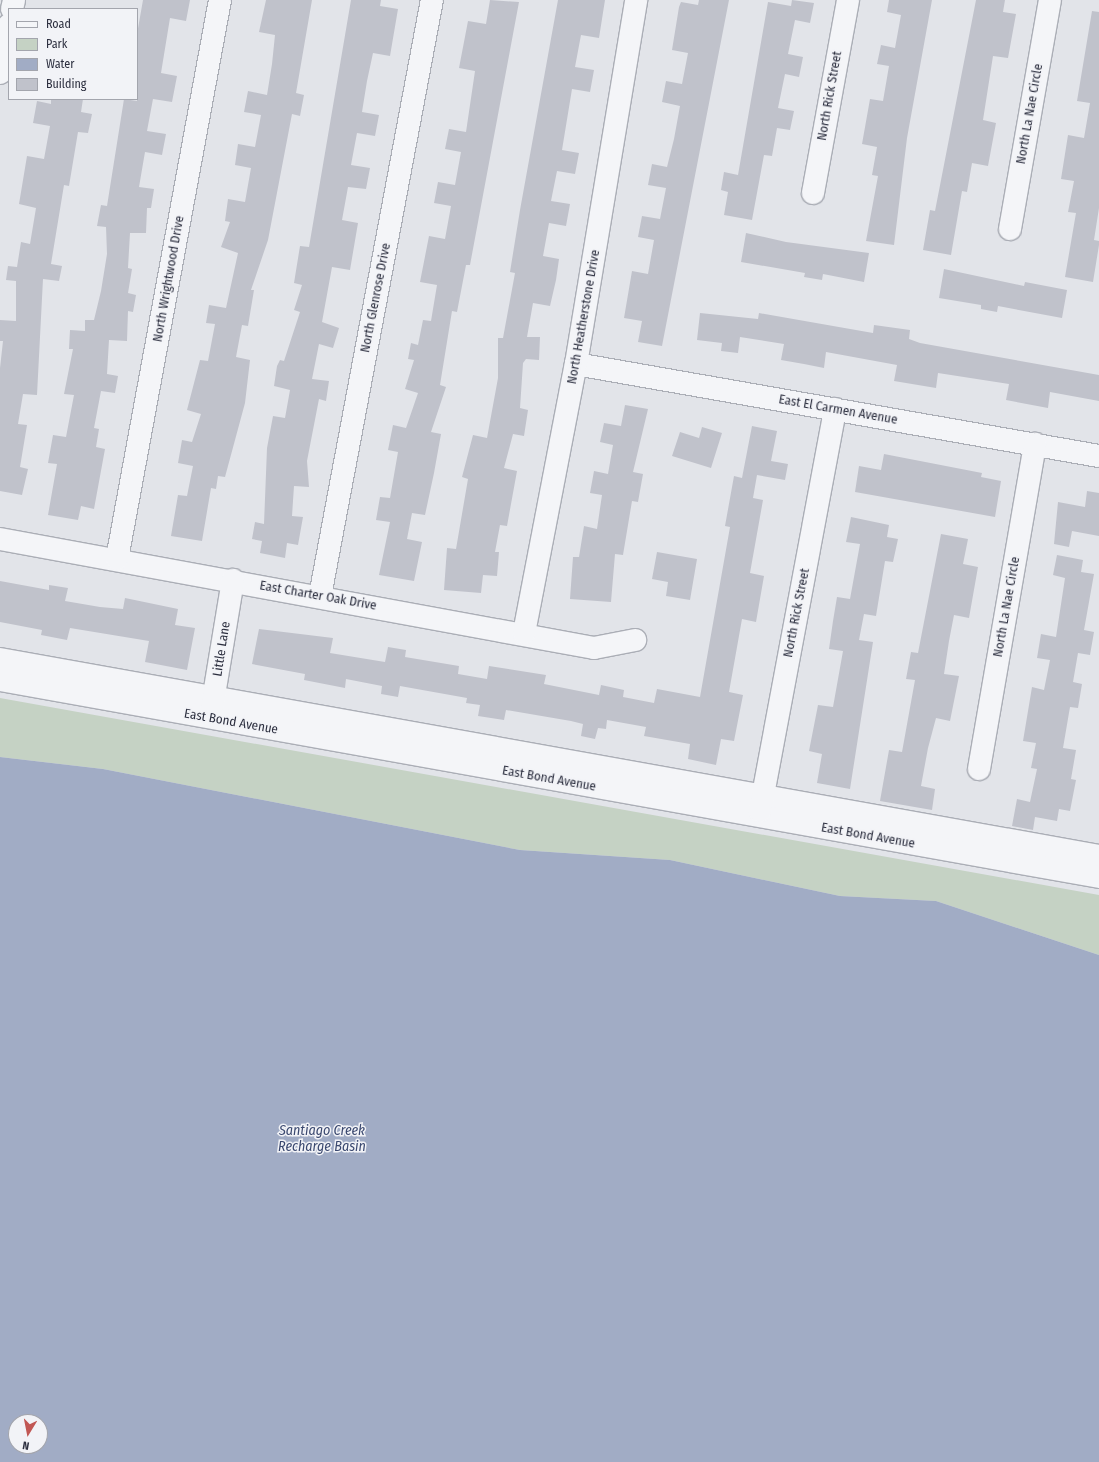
<!DOCTYPE html>
<style>
body{margin:0}
#map{position:relative;width:1099px;height:1462px;overflow:hidden;background:#e2e4e9;font-family:"Fira Sans Condensed",sans-serif}
div>[style]{position:absolute}
.green>*{inset:0;background:#c5d2c4}
.water>*{inset:0;background:#a1acc5}
.building>*{inset:0;background:#c0c2cb}
.roads{filter:drop-shadow(1px 0 #abaeb6) drop-shadow(-1px 0 #abaeb6) drop-shadow(0 1px #abaeb6) drop-shadow(0 -1px #abaeb6)}
.minor>*{height:22px;margin:-11px;padding:0 11px;transform-origin:11px;border-radius:11px;background:#f4f5f8}
span{translate:-50% -50%;white-space:nowrap;text-align:center;line-height:1.15;-webkit-text-stroke:3px #f2f3f7;paint-order:stroke}
.street-label{font-size:13px;color:#2c2f3f}
.water-label{font-size:14px;color:#3a486f;font-style:italic}
.legend{position:absolute;left:8px;top:8px;width:130px;height:92px;box-sizing:border-box;background:#f2f3f7;border:1px solid #a3a5ad;margin:0;padding:5px 7px;list-style:none;font-size:12px;color:#2c2f3f}
.legend li{display:flex;align-items:center;gap:8px;height:20px}
.legend b{width:20px;border:1px solid #a3a5ad}
.north{position:absolute;left:8px;top:1414px;width:40px;height:40px;box-sizing:border-box;background:#f2f3f7;border:1px solid #a3a5ad;border-radius:50%;rotate:190deg;font-size:11px;font-weight:700;line-height:16px;text-align:center;color:#2c2f3f}
.north::after{content:'';display:block;margin:auto;width:14px;height:18px;background:#c15754;clip-path:polygon(50% 0,100% 100%,50% 72%,0 100%)}
</style>
<div id="map">
<div class="green">
<i style="clip-path:polygon(0 698px,1099px 895px,1099px 955px,936px 901px,840px 896px,670px 860px,520px 850px,103px 769px,0 757px)"></i>
</div>
<div class="water">
<i style="clip-path:polygon(evenodd,0 757px,103px 769px,520px 850px,670px 860px,840px 896px,936px 901px,1099px 955px,1099px 1462px,0 1462px,0 757px,16px 1422px,40px 1422px,40px 1446px,16px 1446px,16px 1422px)"></i>
</div>
<div class="building">
<i style="clip-path:polygon(143px 0,190px 0,186px 21px,170px 18px,161px 73px,177px 76px,172px 102px,153px 99px,147px 131px,166px 134px,162px 155px,145px 152px,139px 187px,154px 189px,151px 208px,147px 208px,146px 233px,130px 233px,128px 268px,132px 269px,128px 293px,136px 295px,133px 312px,128px 311px,127px 341px,109px 340px,107px 374px,118px 376px,115px 393px,101px 391px,94px 428px,99px 429px,96px 447px,105px 449px,94px 509px,81px 506px,78px 520px,48px 515px,57px 464px,48px 463px,53px 435px,66px 437px,74px 395px,64px 394px,73px 349px,69px 349px,70px 330px,85px 331px,85px 320px,94px 320px,101px 291px,107px 254px,106px 227px,97px 226px,101px 205px,107px 206px,124px 99px,137px 101px,137px 34px)"></i>
<i style="clip-path:polygon(266px 0,312px 0,296px 93px,304px 95px,300px 116px,292px 114px,268px 240px,251px 290px,254px 290px,248px 326px,242px 325px,236px 357px,250px 360px,245px 403px,225px 477px,218px 476px,216px 489px,211px 488px,202px 541px,171px 536px,178px 495px,187px 496px,193px 466px,178px 463px,182px 440px,192px 442px,201px 414px,187px 410px,200px 360px,208px 361px,215px 324px,206px 323px,209px 305px,226px 308px,238px 253px,221px 247px,230px 222px,225px 221px,228px 199px,245px 202px,251px 168px,235px 165px,238px 144px,255px 147px,261px 115px,244px 112px,248px 91px,267px 95px,272px 64px,275px 35px,259px 32px)"></i>
<i style="clip-path:polygon(351px 0,381px 0,380px 6px,398px 9px,390px 56px,373px 53px,367px 81px,362px 112px,379px 115px,375px 136px,357px 133px,351px 165px,370px 168px,366px 189px,348px 187px,342px 220px,358px 223px,350px 270px,332px 267px,322px 322px,339px 328px,333px 348px,319px 344px,312px 379px,329px 381px,326px 401px,319px 399px,307px 461px,309px 487px,294px 486px,292px 516px,303px 517px,298px 545px,287px 543px,285px 558px,260px 553px,262px 541px,252px 539px,255px 522px,264px 524px,267px 448px,273px 416px,285px 418px,290px 390px,274px 386px,277px 366px,280px 360px,284px 361px,300px 312px,294px 310px,302px 285px,294px 283px,300px 246px,309px 247px)"></i>
<i style="clip-path:polygon(490px 0,519px 2px,470px 265px,466px 265px,457px 312px,452px 311px,440px 385px,446px 387px,431px 432px,441px 434px,434px 473px,425px 515px,412px 513px,407px 539px,422px 542px,414px 581px,379px 575px,390px 522px,376px 520px,380px 497px,390px 498px,398px 452px,388px 450px,393px 425px,406px 428px,418px 393px,405px 389px,414px 360px,408px 359px,411px 343px,418px 345px,423px 320px,431px 321px,437px 285px,420px 282px,429px 236px,445px 239px,451px 206px,434px 203px,438px 182px,455px 185px,461px 152px,445px 149px,449px 129px,466px 132px,475px 71px,459px 68px,468px 21px,486px 24px)"></i>
<i style="clip-path:polygon(558px 0,605px 0,599px 38px,581px 35px,575px 67px,594px 70px,590px 92px,572px 89px,562px 150px,579px 153px,575px 174px,557px 171px,551px 201px,570px 204px,566px 226px,549px 223px,543px 256px,559px 259px,556px 280px,550px 306px,533px 303px,527px 337px,540px 337px,539px 360px,526px 359px,523px 363px,520px 408px,528px 410px,524px 436px,513px 434px,504px 468px,517px 471px,507px 526px,500px 525px,495px 552px,499px 552px,497px 576px,483px 575px,481px 593px,444px 590px,447px 548px,456px 549px,468px 479px,462px 477px,473px 435px,487px 438px,498px 378px,498px 338px,503px 338px,515px 273px,510px 272px,520px 210px)"></i>
<i style="clip-path:polygon(699px 0,729px 0,662px 346px,638px 342px,642px 321px,624px 318px,632px 271px,648px 274px,654px 240px,638px 237px,642px 216px,660px 219px,666px 188px,648px 185px,652px 164px,667px 167px,674px 139px,680px 106px,662px 102px,666px 81px,682px 84px,688px 53px,672px 50px,679px 7px,681px 2px,698px 5px)"></i>
<i style="clip-path:polygon(792px 0,814px 3px,810px 23px,795px 20px,788px 54px,803px 57px,799px 77px,785px 74px,778px 108px,794px 111px,790px 130px,777px 128px,772px 156px,764px 155px,752px 220px,724px 215px,728px 192px,721px 190px,724px 172px,738px 175px,768px 2px,791px 6px)"></i>
<i style="clip-path:polygon(889px 0,932px 0,907px 138px,894px 245px,866px 241px,878px 176px,872px 175px,877px 147px,862px 144px,870px 99px,883px 101px,889px 66px,877px 64px,881px 45px,895px 48px,901px 15px,887px 12px)"></i>
<i style="clip-path:polygon(976px 0,1005px 0,1003px 12px,1016px 14px,1008px 58px,993px 56px,983px 120px,996px 123px,988px 166px,972px 163px,967px 192px,962px 191px,951px 255px,923px 250px,930px 210px,935px 211px)"></i>
<i style="clip-path:polygon(1092px 11px,1099px 12px,1099px 208px,1094px 240px,1099px 241px,1099px 245px,1093px 282px,1065px 277px,1076px 213px,1068px 212px,1074px 181px,1061px 179px,1068px 135px,1084px 138px,1090px 103px,1077px 101px)"></i>
<i style="clip-path:polygon(51px 99px,83px 99px,81px 112px,92px 114px,88px 133px,78px 132px,69px 186px,64px 185px,51px 264px,62px 266px,59px 281px,43px 279px,37px 395px,23px 394px,18px 424px,27px 425px,20px 467px,28px 469px,22px 495px,0 491px,0 368px,3px 341px,0 341px,0 320px,16px 321px,16px 281px,6px 280px,8px 266px,17px 267px,21px 242px,30px 244px,36px 208px,19px 204px,27px 156px,44px 159px,50px 126px,33px 123px,37px 101px,51px 104px)"></i>
<i style="clip-path:polygon(746px 233px,786px 242px,869px 253px,864px 282px,823px 274px,822px 280px,804px 277px,805px 273px,741px 262px)"></i>
<i style="clip-path:polygon(944px 269px,1024px 286px,1025px 282px,1067px 290px,1062px 318px,998px 306px,997px 312px,981px 309px,981px 305px,939px 298px)"></i>
<i style="clip-path:polygon(700px 313px,758px 319px,759px 313px,873px 333px,874px 325px,910px 330px,909px 339px,920px 343px,1099px 375px,1099px 401px,1050px 392px,1048px 408px,1006px 400px,1009px 384px,938px 373px,936px 388px,894px 381px,897px 365px,826px 352px,824px 368px,804px 364px,781px 360px,784px 344px,740px 337px,738px 353px,721px 351px,722px 343px,697px 340px)"></i>
<i style="clip-path:polygon(625px 405px,648px 409px,633px 472px,643px 474px,638px 502px,632px 501px,623px 555px,615px 554px,611px 602px,570px 599px,573px 557px,579px 557px,584px 526px,597px 529px,602px 495px,590px 493px,594px 471px,608px 474px,613px 445px,600px 442px,604px 423px,621px 426px)"></i>
<i style="clip-path:polygon(752px 426px,777px 431px,771px 461px,788px 464px,785px 480px,757px 475px,753px 498px,763px 500px,750px 573px,764px 576px,756px 622px,742px 619px,729px 692px,743px 695px,734px 741px,721px 739px,716px 765px,688px 759px,690px 744px,644px 736px,646px 727px,607px 720px,606px 729px,598px 728px,595px 739px,581px 736px,583px 724px,571px 721px,506px 710px,504px 720px,478px 716px,480px 705px,466px 703px,467px 698px,400px 686px,398px 697px,381px 694px,382px 686px,346px 679px,345px 688px,304px 680px,305px 674px,252px 664px,259px 629px,333px 638px,330px 653px,385px 662px,388px 647px,406px 650px,405px 657px,459px 666px,458px 674px,487px 679px,489px 666px,546px 675px,544px 684px,599px 695px,601px 685px,624px 690px,623px 697px,654px 703px,657px 689px,700px 697px,730px 527px,725px 526px,734px 476px,742px 478px)"></i>
<i style="clip-path:polygon(702px 427px,722px 433px,711px 468px,672px 456px,680px 432px,699px 438px)"></i>
<i style="clip-path:polygon(884px 454px,982px 473px,981px 477px,1001px 481px,995px 517px,855px 492px,859px 466px,881px 470px)"></i>
<i style="clip-path:polygon(1087px 491px,1099px 493px,1099px 536px,1072px 531px,1069px 547px,1054px 544px,1058px 502px,1085px 507px)"></i>
<i style="clip-path:polygon(851px 517px,889px 525px,887px 537px,898px 539px,893px 562px,885px 561px,876px 616px,864px 614px,859px 640px,873px 642px,850px 789px,817px 783px,822px 754px,809px 751px,818px 705px,833px 707px,843px 651px,829px 649px,833px 621px,837px 597px,850px 599px,860px 544px,846px 542px)"></i>
<i style="clip-path:polygon(941px 534px,968px 539px,963px 564px,978px 567px,969px 618px,954px 615px,949px 641px,944px 674px,959px 676px,950px 721px,936px 718px,928px 748px,921px 786px,935px 789px,932px 810px,880px 801px,889px 750px,902px 752px,915px 680px,906px 679px,911px 652px,918px 653px)"></i>
<i style="clip-path:polygon(657px 552px,697px 559px,690px 600px,666px 596px,668px 582px,652px 579px)"></i>
<i style="clip-path:polygon(1057px 555px,1083px 560px,1081px 572px,1094px 574px,1084px 630px,1094px 632px,1090px 655px,1078px 653px,1073px 682px,1082px 684px,1078px 708px,1070px 707px,1063px 748px,1076px 750px,1071px 779px,1076px 780px,1070px 811px,1059px 809px,1057px 821px,1035px 817px,1033px 830px,1012px 826px,1017px 799px,1030px 802px,1037px 769px,1031px 768px,1036px 743px,1023px 741px,1032px 687px,1044px 690px,1050px 660px,1037px 658px,1041px 634px,1056px 637px,1065px 578px,1053px 575px)"></i>
<i style="clip-path:polygon(0 581px,49px 590px,49px 585px,68px 588px,65px 601px,100px 607px,123px 609px,125px 598px,178px 609px,175px 625px,195px 628px,187px 670px,145px 662px,149px 641px,70px 628px,67px 640px,41px 635px,42px 630px,0 622px)"></i>
</div>
<div class="roads">
<div class="minor">
<i style="left:12px;top:9px;width:9px;rotate:-77deg"></i>
<i style="left:0;top:73px;width:49px;rotate:-79.4deg"></i>
<i style="left:813px;top:193px;width:196px;rotate:-79.7deg"></i>
<i style="left:1010px;top:229px;width:232px;rotate:-80.1deg"></i>
<i style="left:576px;top:364px;width:531px;rotate:9.98deg"></i>
<i style="left:0;top:539px;width:604px;rotate:10.4deg"></i>
<i style="left:594px;top:648px;width:42px;rotate:-11deg"></i>
<i style="left:117px;top:559px;width:568px;rotate:-79.56deg"></i>
<i style="left:320px;top:596px;width:606px;rotate:-79.36deg"></i>
<i style="left:524px;top:633px;width:274px;rotate:-79.1deg"></i>
<i style="left:576px;top:364px;width:369px;rotate:-80.6deg"></i>
<i style="left:0;top:659px;width:1117px;rotate:10.16deg"></i>
<i style="left:0;top:680px;width:1117px;rotate:10.16deg"></i>
<i style="left:211px;top:713px;width:135px;rotate:-80.6deg"></i>
<i style="left:979px;top:769px;width:330px;rotate:-80.2deg"></i>
<i style="left:760px;top:811px;width:409px;rotate:-79.4deg"></i>
</div>
</div>
<div class="street-label">
<span style="left:830px;top:96px;rotate:-80deg">North Rick Street</span>
<span style="left:1030px;top:114px;rotate:-80deg">North La Nae Circle</span>
<span style="left:169px;top:279px;rotate:-80deg">North Wrightwood Drive</span>
<span style="left:376px;top:298px;rotate:-79deg">North Glenrose Drive</span>
<span style="left:584px;top:317px;rotate:-80deg">North Heatherstone Drive</span>
<span style="left:838px;top:410px;rotate:10deg">East El Carmen Avenue</span>
<span style="left:318px;top:596px;rotate:10deg">East Charter Oak Drive</span>
<span style="left:1007px;top:607px;rotate:-80deg">North La Nae Circle</span>
<span style="left:797px;top:613px;rotate:-79deg">North Rick Street</span>
<span style="left:222px;top:649px;rotate:-81deg">Little Lane</span>
<span style="left:231px;top:722px;rotate:10deg">East Bond Avenue</span>
<span style="left:549px;top:779px;rotate:10deg">East Bond Avenue</span>
<span style="left:868px;top:836px;rotate:10deg">East Bond Avenue</span>
</div>
<div class="water-label">
<span style="left:322px;top:1139px">Santiago Creek<br>Recharge Basin</span>
</div>
<ul class="legend">
<li><b style="height:5px;background:#f4f5f8"></b>Road</li>
<li><b style="height:11px;background:#c5d2c4"></b>Park</li>
<li><b style="height:11px;background:#a1acc5"></b>Water</li>
<li><b style="height:11px;background:#c0c2cb"></b>Building</li>
</ul>
<div class="north">N</div>
</div>
